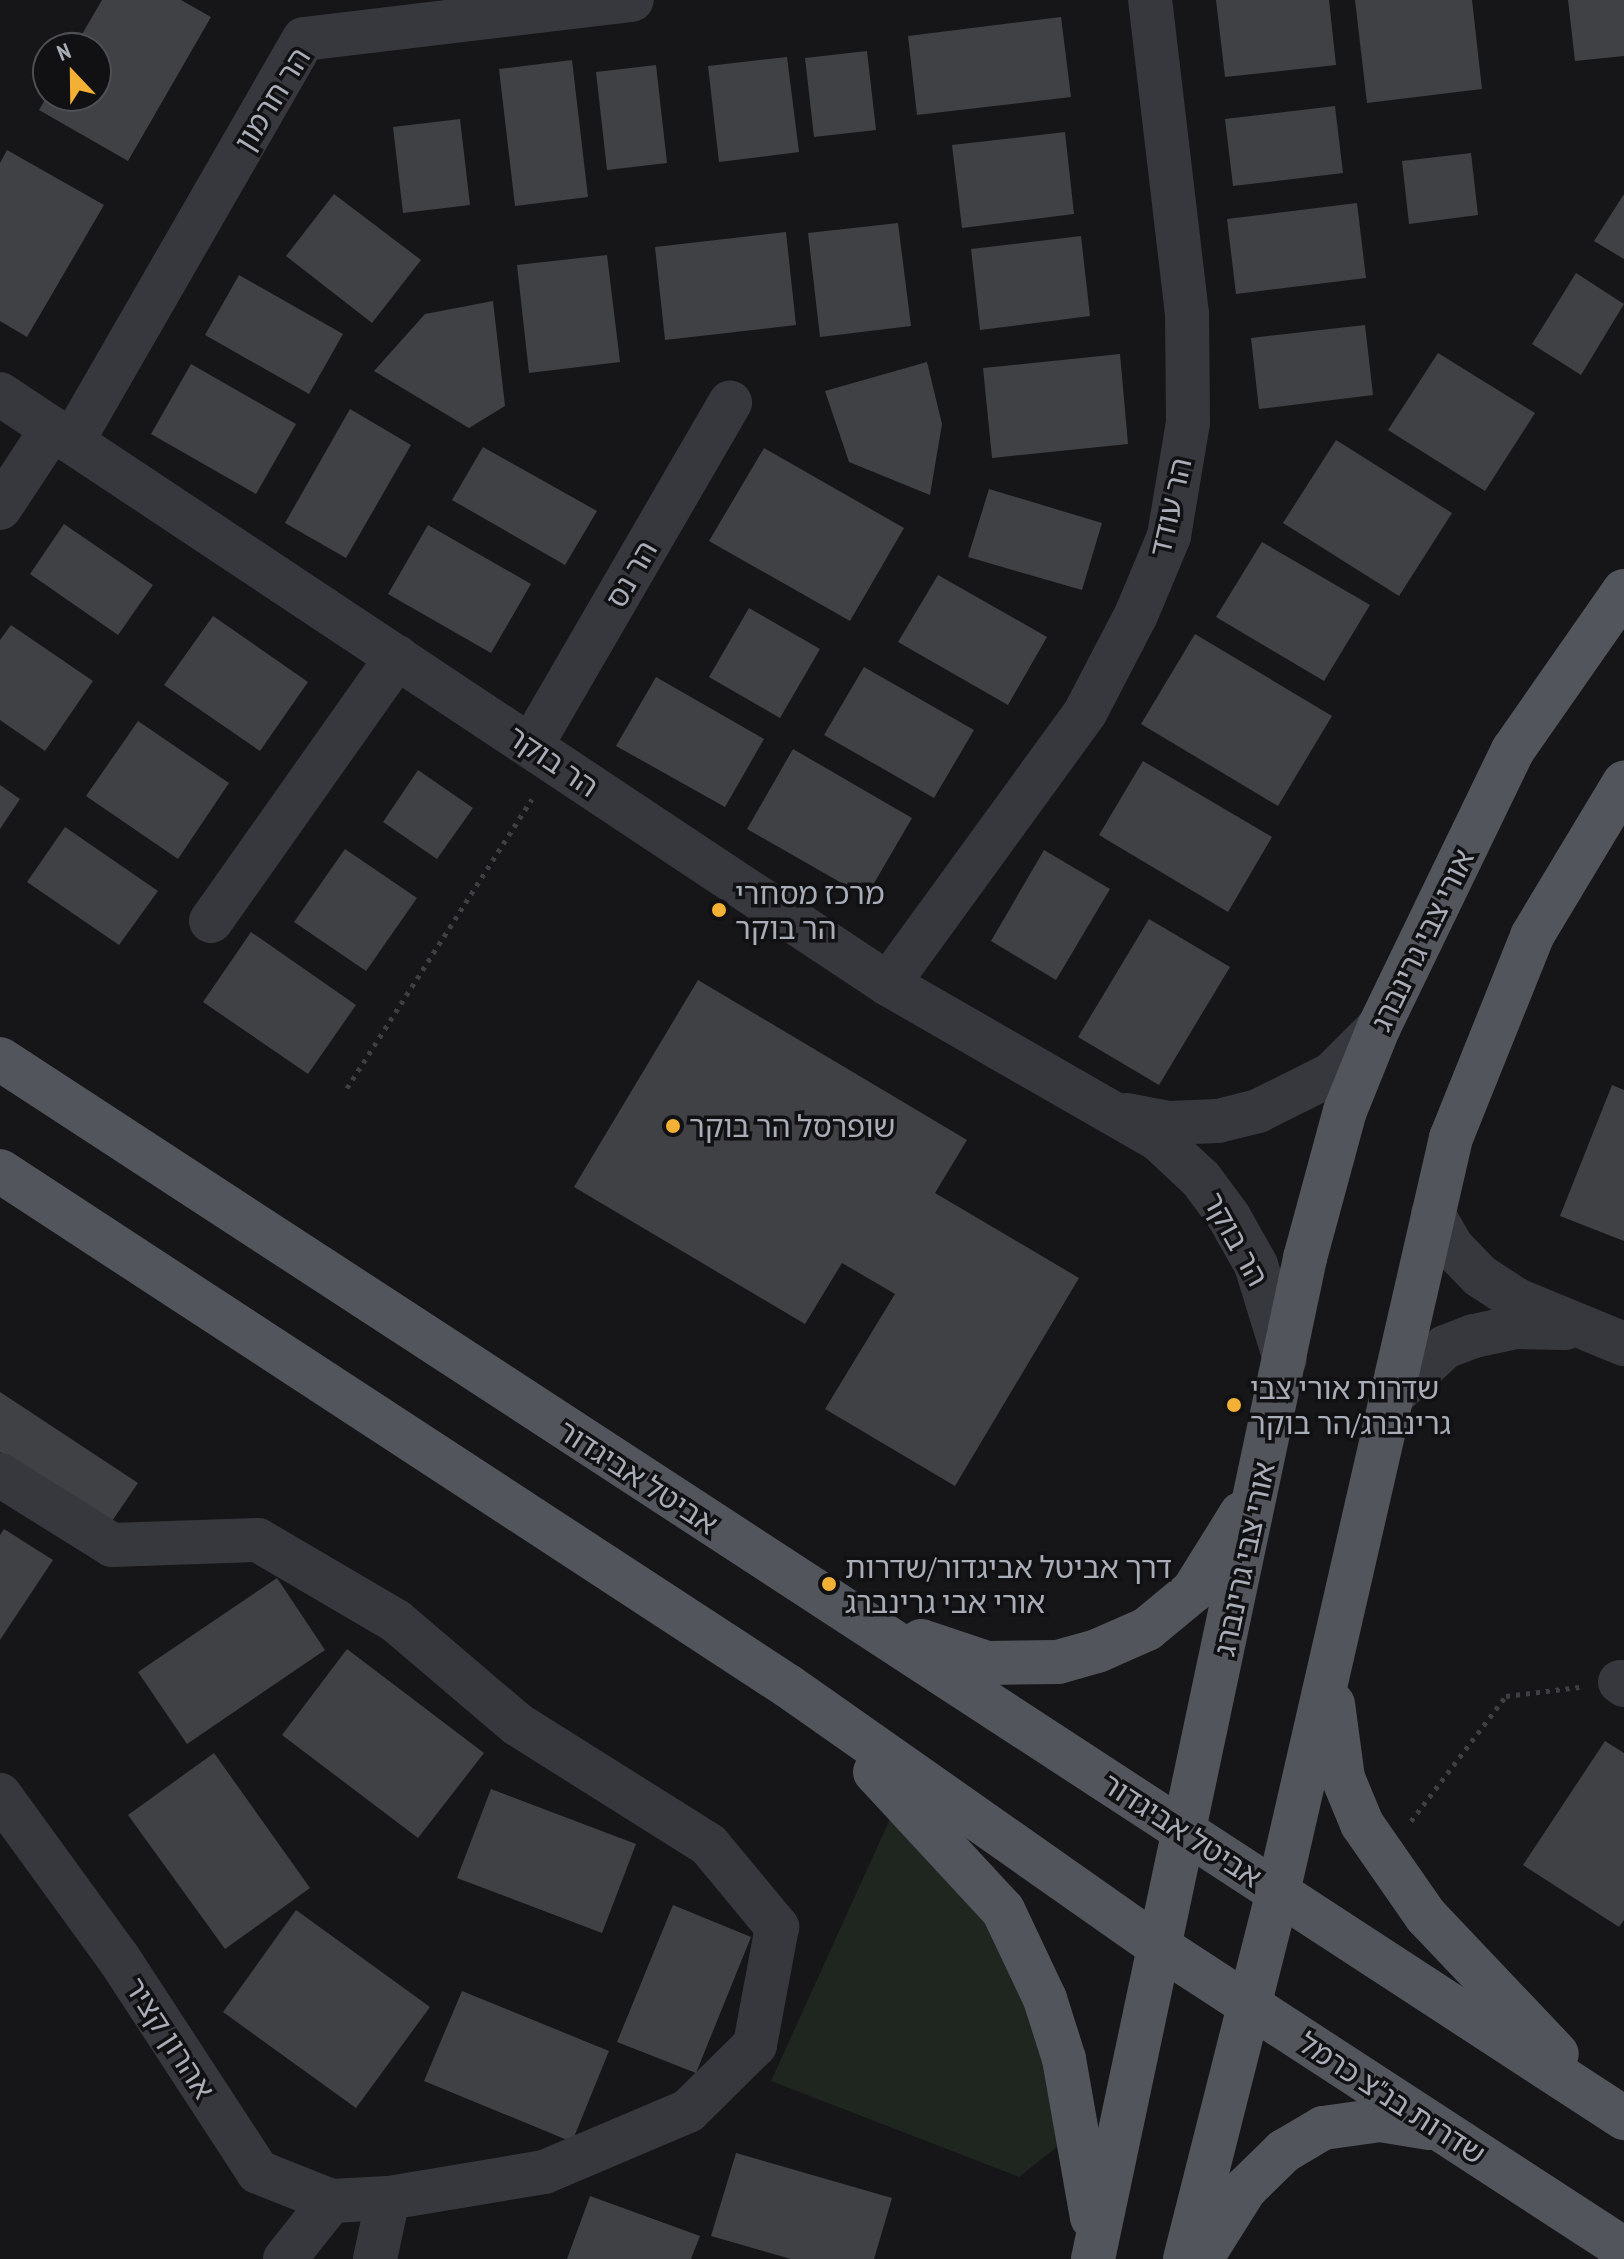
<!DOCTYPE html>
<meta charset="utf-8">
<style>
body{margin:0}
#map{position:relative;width:1624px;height:2259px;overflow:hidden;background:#161618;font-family:"PT Sans Narrow","Noto Sans Hebrew",sans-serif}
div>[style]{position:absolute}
.green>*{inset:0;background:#1e261f}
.building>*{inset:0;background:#404145}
.path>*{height:5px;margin-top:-2.5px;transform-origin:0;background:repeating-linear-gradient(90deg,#3d3f44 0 4px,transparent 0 10px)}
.minor>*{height:44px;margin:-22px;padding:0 22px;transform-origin:22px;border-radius:22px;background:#37383d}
.major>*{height:44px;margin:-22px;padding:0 22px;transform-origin:22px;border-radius:22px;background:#53555c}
.dots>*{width:22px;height:22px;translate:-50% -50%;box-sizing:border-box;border:4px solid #111113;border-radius:50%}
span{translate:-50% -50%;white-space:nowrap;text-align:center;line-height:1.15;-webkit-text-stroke:7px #111113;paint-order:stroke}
.street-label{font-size:30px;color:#a8adb8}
.poi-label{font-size:30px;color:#a8adb8}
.left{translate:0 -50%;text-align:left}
.north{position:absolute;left:32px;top:32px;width:80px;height:80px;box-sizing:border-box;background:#111113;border:2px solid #4d4f55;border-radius:50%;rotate:338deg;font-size:22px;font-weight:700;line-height:32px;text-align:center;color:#a8adb8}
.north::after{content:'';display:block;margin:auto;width:28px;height:36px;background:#f2b134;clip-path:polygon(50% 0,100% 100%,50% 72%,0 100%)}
</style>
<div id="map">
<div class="green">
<i style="clip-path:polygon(900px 1797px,1003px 1910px,1077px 2131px,1019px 2177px,771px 2081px)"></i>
</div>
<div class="building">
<i style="clip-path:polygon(102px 0,181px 0,211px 17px,128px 161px,39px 110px,47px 96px,96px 96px,96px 48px,74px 48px)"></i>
<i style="clip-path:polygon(1216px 0,1329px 0,1336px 65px,1225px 77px)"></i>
<i style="clip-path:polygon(1355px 0,1472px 0,1482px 89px,1367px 103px)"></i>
<i style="clip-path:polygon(1568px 0,1624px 0,1624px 56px,1575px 61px)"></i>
<i style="clip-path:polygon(1061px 17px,1071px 97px,917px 115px,908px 36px)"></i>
<i style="clip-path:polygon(867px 51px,876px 130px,814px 137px,805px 58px)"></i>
<i style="clip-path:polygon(787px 57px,799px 152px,719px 162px,708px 66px)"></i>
<i style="clip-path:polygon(572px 60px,588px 197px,515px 206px,499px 69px)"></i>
<i style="clip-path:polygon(656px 65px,667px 163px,607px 170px,596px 72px)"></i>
<i style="clip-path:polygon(1335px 106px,1343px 173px,1233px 186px,1225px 119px)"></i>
<i style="clip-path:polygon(460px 119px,470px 205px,403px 213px,393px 127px)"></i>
<i style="clip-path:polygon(1065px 132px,1074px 214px,962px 228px,952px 145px)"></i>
<i style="clip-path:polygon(7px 150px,104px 205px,27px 337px,0 321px,0 163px)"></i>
<i style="clip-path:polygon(1471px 153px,1478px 215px,1409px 224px,1402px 161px)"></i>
<i style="clip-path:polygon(334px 194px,421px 260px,372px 323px,286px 256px)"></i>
<i style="clip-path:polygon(1624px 194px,1624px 259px,1594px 241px)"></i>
<i style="clip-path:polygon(1357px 203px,1366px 278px,1236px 294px,1227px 219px)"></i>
<i style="clip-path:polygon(898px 223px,911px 326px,820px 337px,808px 233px)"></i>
<i style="clip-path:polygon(786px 232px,796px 325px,665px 340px,655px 247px)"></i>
<i style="clip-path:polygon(1081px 236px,1090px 316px,980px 330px,971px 249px)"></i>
<i style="clip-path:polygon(607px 255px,620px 362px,529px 373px,517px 265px)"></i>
<i style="clip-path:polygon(1576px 273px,1624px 304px,1581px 375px,1532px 344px)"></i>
<i style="clip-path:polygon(239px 275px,343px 334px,309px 394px,205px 335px)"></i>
<i style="clip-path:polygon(493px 301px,505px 406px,469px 428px,374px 371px,425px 314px)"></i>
<i style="clip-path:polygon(1365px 325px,1373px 395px,1259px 409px,1251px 338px)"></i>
<i style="clip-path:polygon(1438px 353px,1535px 413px,1485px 491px,1388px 430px)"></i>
<i style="clip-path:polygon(1120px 354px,1128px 444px,992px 458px,983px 368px)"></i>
<i style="clip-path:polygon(927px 362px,942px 424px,930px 495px,849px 462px,825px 391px)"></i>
<i style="clip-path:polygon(191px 364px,296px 424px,256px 494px,151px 434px)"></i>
<i style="clip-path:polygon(350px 409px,411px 445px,346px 558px,285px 523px)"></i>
<i style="clip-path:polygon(1336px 440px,1452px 513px,1399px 596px,1283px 523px)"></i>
<i style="clip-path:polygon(483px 447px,597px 511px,565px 565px,452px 500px)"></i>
<i style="clip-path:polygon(764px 448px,904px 528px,850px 621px,709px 541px)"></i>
<i style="clip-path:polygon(989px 489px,1102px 523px,1082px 590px,968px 557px)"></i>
<i style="clip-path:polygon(64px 524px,153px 585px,118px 635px,30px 574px)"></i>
<i style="clip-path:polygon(428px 525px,531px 584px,491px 653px,388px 594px)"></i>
<i style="clip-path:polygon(1262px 542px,1370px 605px,1324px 681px,1216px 617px)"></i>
<i style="clip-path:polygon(938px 575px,1047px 637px,1008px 705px,898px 642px)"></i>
<i style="clip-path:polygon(749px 608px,820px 649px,780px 718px,709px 677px)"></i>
<i style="clip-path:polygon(213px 616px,308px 682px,260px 751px,164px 685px)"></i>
<i style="clip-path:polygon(11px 625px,93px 681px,45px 751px,0 720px,0 640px)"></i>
<i style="clip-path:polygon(1195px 634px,1332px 716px,1278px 806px,1141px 724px)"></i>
<i style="clip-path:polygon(864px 667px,974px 730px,934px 798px,824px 735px)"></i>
<i style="clip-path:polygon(656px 677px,764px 739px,725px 807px,616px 746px)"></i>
<i style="clip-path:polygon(138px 721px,229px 783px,178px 859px,86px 796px)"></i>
<i style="clip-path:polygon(793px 749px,912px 818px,866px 897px,747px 829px)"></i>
<i style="clip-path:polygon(1143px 761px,1272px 837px,1228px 912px,1099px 835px)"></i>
<i style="clip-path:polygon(418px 770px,473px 808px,437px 859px,383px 822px)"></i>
<i style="clip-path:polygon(0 785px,20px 799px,0 829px)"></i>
<i style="clip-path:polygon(65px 827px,158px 891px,119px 945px,27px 882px)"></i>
<i style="clip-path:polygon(345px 849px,417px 898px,366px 971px,294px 922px)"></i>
<i style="clip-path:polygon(1044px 850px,1110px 889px,1056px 980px,991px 941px)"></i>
<i style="clip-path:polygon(1149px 919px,1230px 967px,1159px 1085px,1078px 1037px)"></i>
<i style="clip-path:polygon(251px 932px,356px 1005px,308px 1074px,203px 1002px)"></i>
<i style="clip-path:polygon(698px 980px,967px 1140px,935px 1193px,1079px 1278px,955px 1486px,825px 1409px,895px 1294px,842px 1263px,805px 1324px,574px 1187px)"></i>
<i style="clip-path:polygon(1612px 1085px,1624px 1090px,1624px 1241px,1560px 1216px)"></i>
<i style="clip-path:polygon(0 1392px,138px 1483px,110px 1524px,0 1452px)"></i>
<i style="clip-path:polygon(4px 1529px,53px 1560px,0 1640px,0 1535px)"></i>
<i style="clip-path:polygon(277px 1578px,325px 1650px,187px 1744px,138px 1672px)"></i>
<i style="clip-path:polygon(347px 1649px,484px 1753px,418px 1838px,282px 1735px)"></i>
<i style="clip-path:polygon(1605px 1741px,1624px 1753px,1624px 1920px,1619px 1927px,1523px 1865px)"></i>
<i style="clip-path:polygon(214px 1753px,310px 1888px,225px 1949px,128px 1815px)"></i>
<i style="clip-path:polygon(491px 1789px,636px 1844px,602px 1933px,457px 1878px)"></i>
<i style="clip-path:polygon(673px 1905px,751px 1937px,696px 2073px,617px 2042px)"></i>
<i style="clip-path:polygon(296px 1910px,430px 2007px,356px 2108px,223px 2012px)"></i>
<i style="clip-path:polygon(462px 1991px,609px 2051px,572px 2142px,424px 2081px)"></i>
<i style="clip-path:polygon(736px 2153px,892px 2198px,874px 2259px,791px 2259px,711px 2236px)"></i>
<i style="clip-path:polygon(590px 2196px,700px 2236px,691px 2259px,567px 2259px)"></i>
</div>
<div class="path">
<i style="left:347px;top:1088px;width:343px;rotate:-57.4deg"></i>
<i style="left:1411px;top:1821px;width:157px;rotate:-52.8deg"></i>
<i style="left:1506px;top:1696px;width:74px;rotate:-7deg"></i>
</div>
<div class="minor">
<i style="left:0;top:394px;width:1066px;rotate:33.6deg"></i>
<i style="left:888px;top:984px;width:313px;rotate:29.9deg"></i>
<i style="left:1159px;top:1140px;width:57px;rotate:42.9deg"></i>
<i style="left:1201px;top:1179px;width:47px;rotate:53.6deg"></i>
<i style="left:1229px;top:1217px;width:55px;rotate:60.6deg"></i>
<i style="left:1256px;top:1265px;width:98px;rotate:72.9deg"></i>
<i style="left:72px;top:442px;width:465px;rotate:-60.1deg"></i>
<i style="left:304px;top:39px;width:330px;rotate:-6.8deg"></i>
<i style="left:0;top:508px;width:95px;rotate:-56.6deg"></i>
<i style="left:531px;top:746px;width:397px;rotate:-59.9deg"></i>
<i style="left:211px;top:921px;width:323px;rotate:-54.8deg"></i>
<i style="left:888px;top:984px;width:337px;rotate:-54deg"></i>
<i style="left:1086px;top:711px;width:108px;rotate:-62.5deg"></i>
<i style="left:1136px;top:615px;width:86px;rotate:-67.3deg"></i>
<i style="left:1169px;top:536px;width:115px;rotate:-80.5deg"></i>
<i style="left:1188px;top:423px;width:109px;rotate:-90.5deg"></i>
<i style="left:1187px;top:314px;width:316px;rotate:-96.7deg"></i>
<i style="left:1126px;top:1115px;width:44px;rotate:10.5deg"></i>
<i style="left:1169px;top:1123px;width:49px;rotate:-2.3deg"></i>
<i style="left:1218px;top:1121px;width:41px;rotate:-14deg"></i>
<i style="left:1258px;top:1111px;width:83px;rotate:-26.6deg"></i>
<i style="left:1332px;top:1074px;width:66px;rotate:-45deg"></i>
<i style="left:1433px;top:1214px;width:38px;rotate:60deg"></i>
<i style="left:1452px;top:1247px;width:40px;rotate:46deg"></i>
<i style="left:1480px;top:1276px;width:44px;rotate:33deg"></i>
<i style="left:1517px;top:1300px;width:116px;rotate:22.4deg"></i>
<i style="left:1392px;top:1396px;width:72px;rotate:-42.8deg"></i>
<i style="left:1445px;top:1347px;width:31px;rotate:-21deg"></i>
<i style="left:1474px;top:1336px;width:43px;rotate:-12.1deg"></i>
<i style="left:1516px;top:1327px;width:49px;rotate:1.2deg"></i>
<i style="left:0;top:1475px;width:132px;rotate:32deg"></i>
<i style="left:112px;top:1545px;width:146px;rotate:-2deg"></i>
<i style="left:258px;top:1540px;width:160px;rotate:30.4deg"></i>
<i style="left:396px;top:1621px;width:159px;rotate:40.4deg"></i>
<i style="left:517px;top:1724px;width:227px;rotate:32.2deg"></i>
<i style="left:709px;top:1845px;width:107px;rotate:50.3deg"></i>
<i style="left:777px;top:1927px;width:120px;rotate:100.6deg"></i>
<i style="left:755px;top:2045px;width:94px;rotate:135.4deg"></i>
<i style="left:688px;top:2111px;width:156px;rotate:157deg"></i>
<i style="left:544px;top:2172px;width:158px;rotate:170.5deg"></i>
<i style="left:388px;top:2198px;width:57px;rotate:177deg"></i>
<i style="left:331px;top:2201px;width:79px;rotate:-158.3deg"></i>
<i style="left:258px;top:2172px;width:254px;rotate:-123.1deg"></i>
<i style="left:119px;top:1959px;width:203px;rotate:-126deg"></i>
<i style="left:1620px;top:1682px;width:5px;rotate:37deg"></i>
<i style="left:285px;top:2259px;width:74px;rotate:-51.6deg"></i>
<i style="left:375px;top:2259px;width:62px;rotate:-78deg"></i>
</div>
<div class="major">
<i style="left:0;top:1059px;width:1939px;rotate:33.11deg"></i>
<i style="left:0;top:1171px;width:941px;rotate:33.17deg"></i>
<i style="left:788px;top:1686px;width:454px;rotate:35.1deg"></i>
<i style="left:1160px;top:1947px;width:554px;rotate:33.06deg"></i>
<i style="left:921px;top:1641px;width:70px;rotate:18.4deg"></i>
<i style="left:987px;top:1663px;width:71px;rotate:-0.8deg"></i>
<i style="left:1058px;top:1662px;width:41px;rotate:-15.8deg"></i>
<i style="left:1097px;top:1651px;width:55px;rotate:-23.7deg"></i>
<i style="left:1147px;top:1629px;width:60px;rotate:-39.6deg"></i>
<i style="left:1193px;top:1591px;width:91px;rotate:-58.1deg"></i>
<i style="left:1333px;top:1704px;width:75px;rotate:82.3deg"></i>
<i style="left:1343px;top:1778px;width:50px;rotate:67.6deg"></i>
<i style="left:1362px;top:1824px;width:112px;rotate:55.2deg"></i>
<i style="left:1426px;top:1916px;width:190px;rotate:46.5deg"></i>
<i style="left:875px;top:1772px;width:188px;rotate:47.2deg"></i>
<i style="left:1003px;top:1910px;width:98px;rotate:64.7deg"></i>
<i style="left:1045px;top:1999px;width:63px;rotate:72.4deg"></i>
<i style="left:1064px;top:2059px;width:161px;rotate:80deg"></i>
<i style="left:1093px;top:2259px;width:1023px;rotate:-78.04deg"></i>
<i style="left:1305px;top:1258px;width:152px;rotate:-74.8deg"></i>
<i style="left:1345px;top:1111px;width:91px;rotate:-68deg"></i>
<i style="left:1379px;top:1027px;width:308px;rotate:-64.2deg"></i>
<i style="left:1513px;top:750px;width:194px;rotate:-55.1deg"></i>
<i style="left:1185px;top:2259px;width:379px;rotate:-75.8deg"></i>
<i style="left:1278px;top:1892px;width:774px;rotate:-77.08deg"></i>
<i style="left:1451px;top:1138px;width:218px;rotate:-68.1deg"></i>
<i style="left:1532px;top:936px;width:179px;rotate:-59deg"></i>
<i style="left:1201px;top:2259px;width:83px;rotate:-57.8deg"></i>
<i style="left:1245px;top:2189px;width:54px;rotate:-44.3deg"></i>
<i style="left:1284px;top:2151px;width:45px;rotate:-30.5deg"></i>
<i style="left:1323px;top:2128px;width:58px;rotate:-8deg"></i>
<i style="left:1380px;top:2120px;width:50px;rotate:9.3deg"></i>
</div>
<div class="dots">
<i style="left:719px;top:910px;background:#f2b134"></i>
<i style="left:673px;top:1126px;background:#f2b134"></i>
<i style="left:1234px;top:1405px;background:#f2b134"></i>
<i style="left:829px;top:1584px;background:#f2b134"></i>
</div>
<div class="street-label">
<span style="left:272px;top:99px;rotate:-58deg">הר חרמון</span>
<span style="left:1170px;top:507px;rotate:-77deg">הר עודד</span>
<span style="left:631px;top:574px;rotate:-60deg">הר נס</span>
<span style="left:553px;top:761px;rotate:34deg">הר בוקר</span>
<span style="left:1422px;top:940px;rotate:-64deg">אורי צבי גרינברג</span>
<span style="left:1236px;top:1239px;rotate:61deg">הר בוקר</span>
<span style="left:638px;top:1477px;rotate:33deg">אביטל אביגדור</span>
<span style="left:1244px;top:1559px;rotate:-78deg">אורי צבי גרינברג</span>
<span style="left:1182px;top:1830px;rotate:33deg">אביטל אביגדור</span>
<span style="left:170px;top:2038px;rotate:57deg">אהרון קציר</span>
<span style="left:1392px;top:2098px;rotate:33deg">שדרות בנ"צ כרמל</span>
</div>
<div class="poi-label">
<span class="left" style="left:735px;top:910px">מרכז מסחרי<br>הר בוקר</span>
<span class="left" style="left:689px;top:1126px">שופרסל הר בוקר</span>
<span class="left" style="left:1250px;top:1405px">שדרות אורי צבי<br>גרינברג/הר בוקר</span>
<span class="left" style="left:845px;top:1584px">דרך אביטל אביגדור/שדרות<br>אורי אבי גרינברג</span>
</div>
<div class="north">N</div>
</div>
